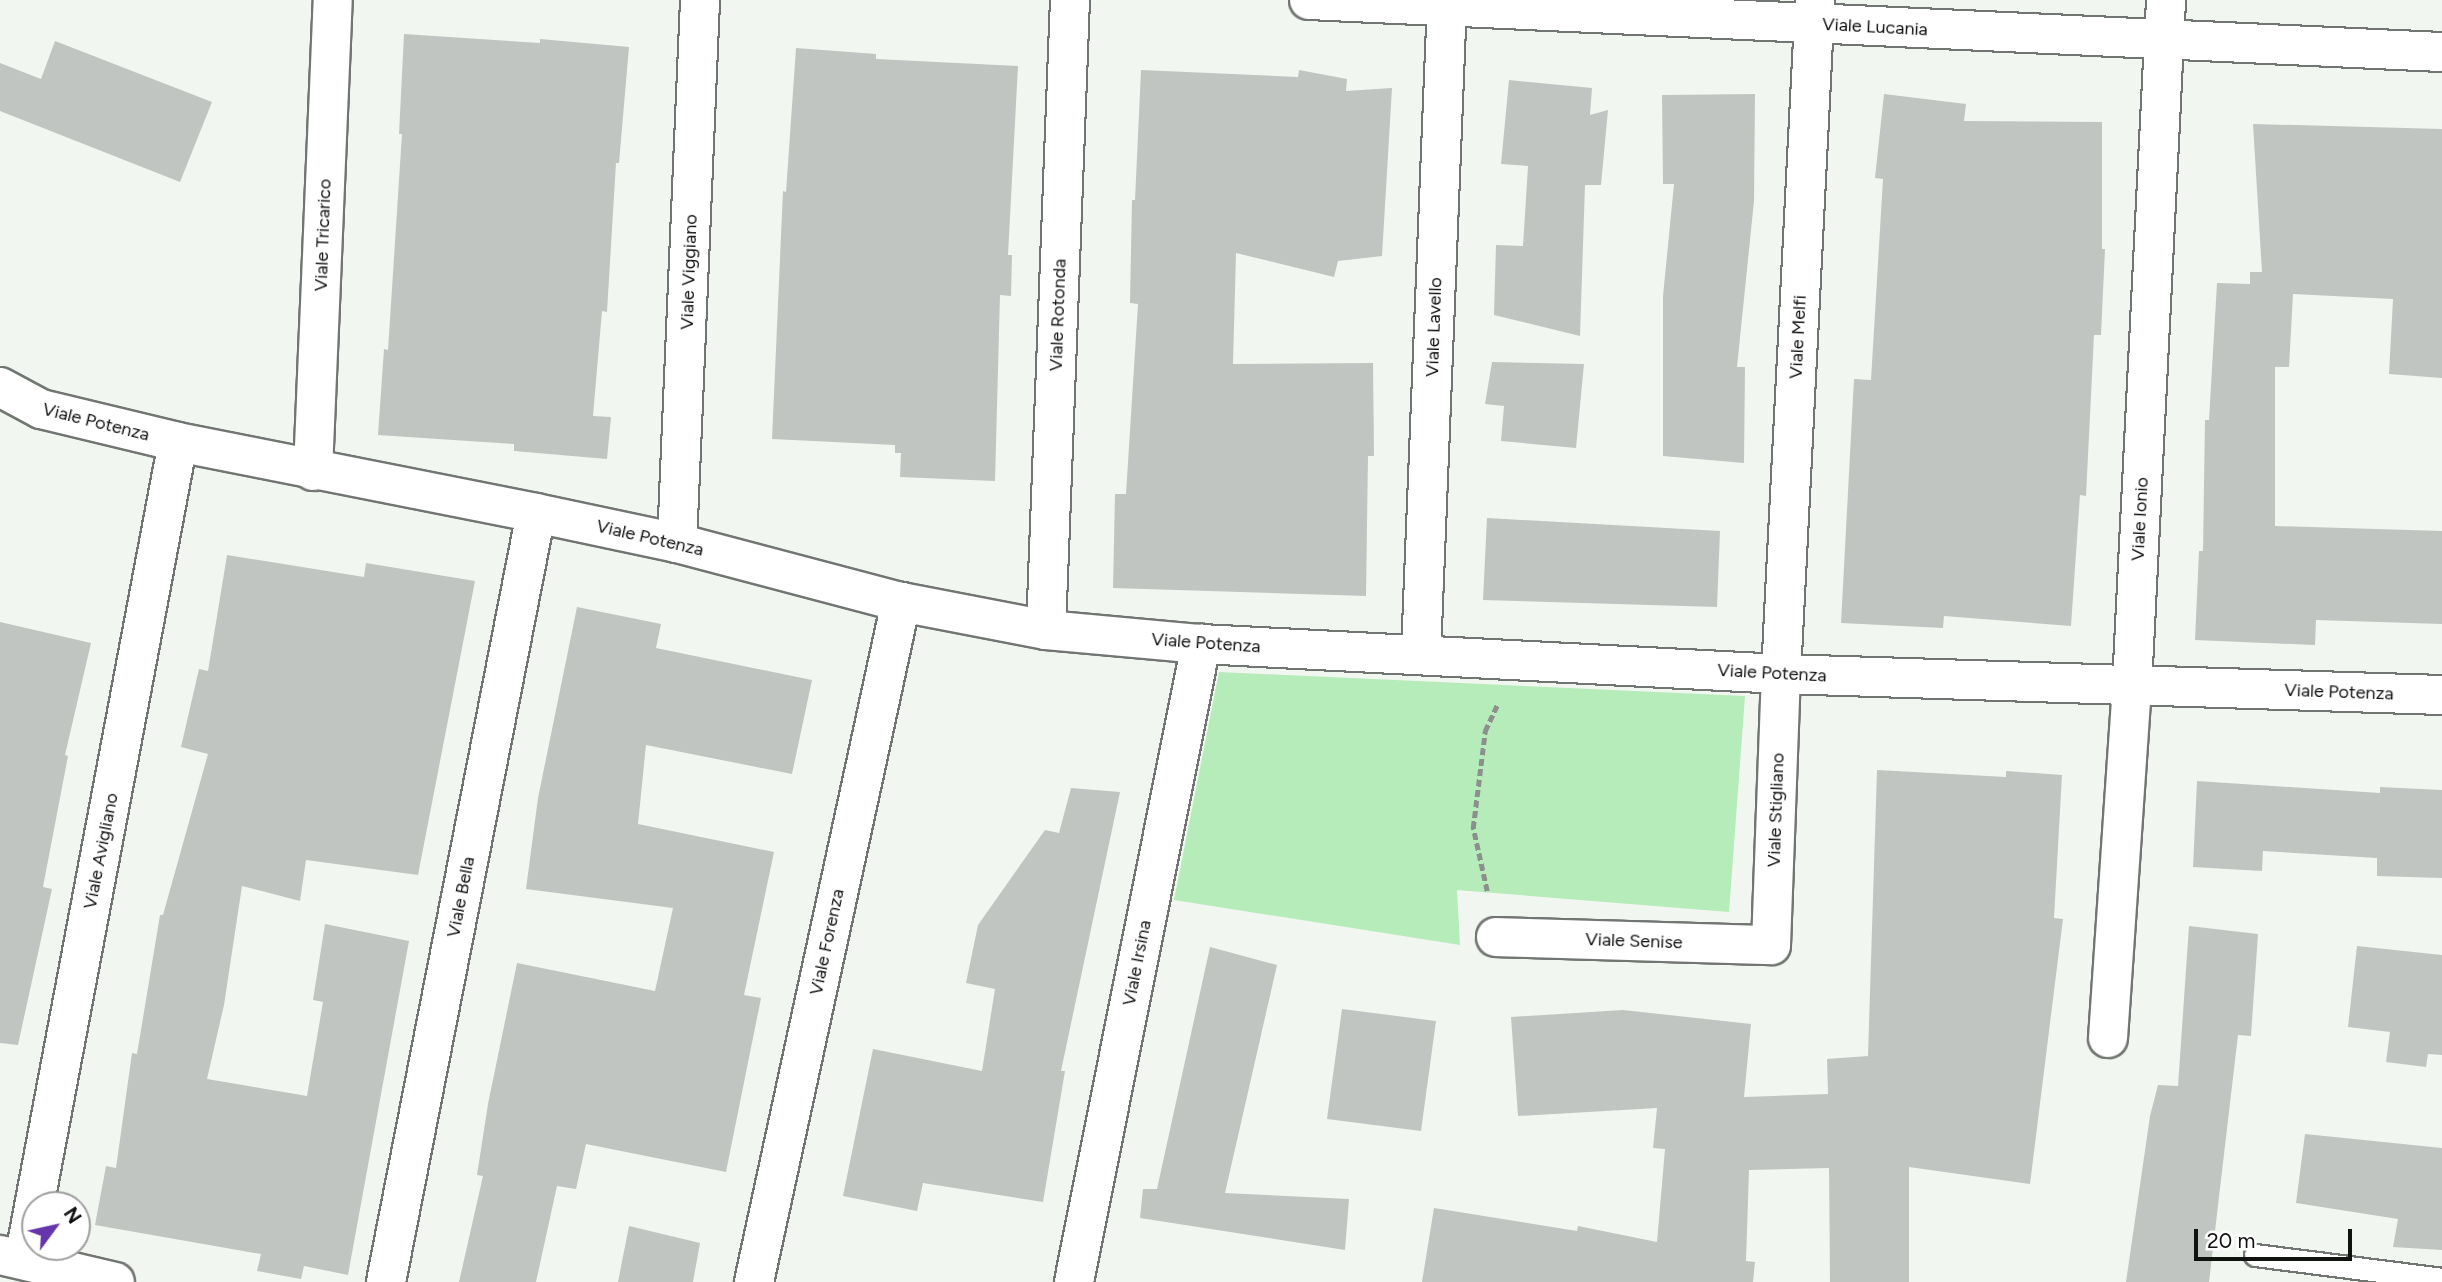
<!DOCTYPE html>
<style>
body{margin:0}
#map{position:relative;width:2442px;height:1282px;overflow:hidden;background:#f1f6f1;font-family:Figtree,sans-serif}
div>[style]{position:absolute}
.green>*{inset:0;background:#b5ecba}
.building>*{inset:0;background:#c0c5c1}
.path>*{height:4.5px;margin-top:-2.25px;transform-origin:0;background:repeating-linear-gradient(90deg,#8c908c 0 7px,transparent 0 10.5px)}
.roads{filter:drop-shadow(2px 0 #727672) drop-shadow(-2px 0 #727672) drop-shadow(0 2px #727672) drop-shadow(0 -2px #727672)}
.service>*{height:21px;margin:-10.5px;padding:0 10.5px;transform-origin:10.5px;border-radius:10.5px;background:#fff}
.minor>*{height:38px;margin:-19px;padding:0 19px;transform-origin:19px;border-radius:19px;background:#fff}
span{translate:-50% -50%;white-space:nowrap;text-align:center;line-height:1.15;-webkit-text-stroke:5px #fff;paint-order:stroke}
.street-label{font-size:18px;color:#101210}
.north{position:absolute;left:21px;top:1191px;width:70px;height:70px;box-sizing:border-box;background:#fff;border:2px solid #9fa09f;border-radius:50%;rotate:57deg;font-size:19px;font-weight:700;line-height:28px;text-align:center;color:#101210}
.north::after{content:'';display:block;margin:auto;width:24px;height:32px;background:#6535ac;clip-path:polygon(50% 0,100% 100%,50% 72%,0 100%)}
.scale{position:absolute;left:2194px;top:1229px;width:158px;height:32px;box-sizing:border-box;border:4px solid #101210;border-top:0;padding-left:9px;font-size:21px;line-height:24px;white-space:nowrap;color:#101210;-webkit-text-stroke:5px #fff;paint-order:stroke}
</style>
<div id="map">
<div class="green">
<i style="clip-path:polygon(1219px 672px,1745px 696px,1729px 912px,1457px 890px,1460px 945px,1174px 900px)"></i>
</div>
<div class="building">
<i style="clip-path:polygon(404px 34px,540px 43px,540px 39px,629px 47px,619px 163px,616px 163px,607px 312px,602px 311px,593px 416px,611px 417px,607px 459px,514px 451px,514px 444px,378px 435px,384px 349px,388px 350px,402px 134px,399px 134px)"></i>
<i style="clip-path:polygon(55px 41px,212px 102px,180px 182px,0 111px,0 63px,41px 79px)"></i>
<i style="clip-path:polygon(796px 48px,876px 54px,876px 59px,1018px 66px,1008px 255px,1012px 255px,1011px 296px,1000px 295px,995px 481px,900px 477px,901px 453px,895px 453px,895px 445px,772px 439px,783px 191px,786px 192px)"></i>
<i style="clip-path:polygon(1141px 70px,1298px 77px,1299px 70px,1347px 79px,1346px 91px,1392px 88px,1382px 256px,1338px 261px,1334px 277px,1236px 253px,1233px 364px,1373px 363px,1374px 456px,1368px 456px,1366px 596px,1113px 588px,1115px 494px,1126px 494px,1138px 304px,1130px 303px,1132px 200px,1135px 200px)"></i>
<i style="clip-path:polygon(1509px 80px,1592px 88px,1590px 115px,1608px 110px,1601px 185px,1585px 185px,1580px 336px,1494px 315px,1496px 245px,1523px 246px,1528px 166px,1501px 164px)"></i>
<i style="clip-path:polygon(1755px 94px,1754px 201px,1737px 367px,1745px 367px,1744px 463px,1663px 456px,1663px 296px,1674px 184px,1663px 184px,1662px 95px)"></i>
<i style="clip-path:polygon(1884px 94px,1966px 104px,1964px 121px,2102px 122px,2102px 249px,2105px 249px,2101px 335px,2094px 335px,2086px 496px,2080px 495px,2071px 626px,1944px 616px,1943px 628px,1841px 623px,1854px 379px,1871px 380px,1883px 179px,1875px 178px)"></i>
<i style="clip-path:polygon(2253px 124px,2442px 129px,2442px 378px,2389px 374px,2393px 299px,2293px 294px,2289px 367px,2275px 367px,2275px 526px,2442px 531px,2442px 624px,2316px 620px,2315px 645px,2195px 640px,2199px 551px,2203px 551px,2205px 420px,2209px 420px,2217px 283px,2250px 284px,2250px 272px,2262px 272px)"></i>
<i style="clip-path:polygon(1492px 362px,1584px 364px,1576px 448px,1501px 441px,1504px 406px,1485px 404px)"></i>
<i style="clip-path:polygon(1487px 518px,1720px 531px,1717px 607px,1483px 600px)"></i>
<i style="clip-path:polygon(227px 555px,364px 577px,366px 563px,475px 581px,418px 875px,306px 860px,300px 901px,242px 886px,224px 1005px,207px 1079px,307px 1096px,323px 1002px,313px 1000px,325px 924px,409px 941px,348px 1275px,304px 1266px,301px 1279px,257px 1271px,261px 1254px,95px 1225px,106px 1166px,116px 1168px,132px 1053px,137px 1054px,160px 915px,163px 915px,208px 754px,181px 747px,199px 669px,208px 671px)"></i>
<i style="clip-path:polygon(577px 607px,661px 624px,656px 648px,812px 680px,792px 774px,646px 745px,638px 824px,774px 852px,744px 995px,761px 998px,726px 1172px,586px 1144px,576px 1189px,557px 1186px,536px 1282px,459px 1282px,483px 1176px,477px 1175px,488px 1104px,517px 963px,655px 991px,673px 908px,526px 889px,538px 798px)"></i>
<i style="clip-path:polygon(0 622px,91px 643px,65px 755px,68px 756px,43px 887px,52px 889px,18px 1045px,0 1043px)"></i>
<i style="clip-path:polygon(1877px 770px,2006px 777px,2006px 771px,2062px 775px,2054px 918px,2063px 919px,2030px 1184px,1909px 1167px,1909px 1282px,1830px 1282px,1829px 1168px,1749px 1170px,1746px 1261px,1755px 1262px,1753px 1282px,1422px 1282px,1434px 1208px,1577px 1231px,1578px 1226px,1657px 1242px,1665px 1149px,1653px 1148px,1657px 1108px,1518px 1116px,1511px 1017px,1623px 1010px,1751px 1024px,1744px 1097px,1828px 1094px,1827px 1059px,1868px 1056px)"></i>
<i style="clip-path:polygon(2197px 781px,2380px 793px,2380px 787px,2442px 790px,2442px 878px,2377px 876px,2377px 858px,2263px 851px,2262px 871px,2193px 867px)"></i>
<i style="clip-path:polygon(1071px 788px,1120px 792px,1061px 1071px,1065px 1071px,1043px 1202px,923px 1183px,917px 1211px,843px 1196px,873px 1049px,982px 1071px,995px 989px,966px 983px,978px 925px,1045px 830px,1059px 833px)"></i>
<i style="clip-path:polygon(2189px 926px,2258px 934px,2251px 1036px,2238px 1035px,2209px 1282px,2126px 1282px,2150px 1116px,2158px 1085px,2178px 1086px)"></i>
<i style="clip-path:polygon(2357px 946px,2442px 955px,2442px 1055px,2428px 1054px,2426px 1067px,2386px 1062px,2390px 1032px,2348px 1027px)"></i>
<i style="clip-path:polygon(1210px 947px,1277px 965px,1225px 1193px,1349px 1199px,1345px 1250px,1140px 1218px,1143px 1189px,1157px 1189px)"></i>
<i style="clip-path:polygon(1342px 1009px,1436px 1021px,1421px 1131px,1327px 1119px)"></i>
<i style="clip-path:polygon(2305px 1134px,2442px 1148px,2442px 1250px,2393px 1247px,2398px 1219px,2296px 1203px)"></i>
<i style="clip-path:polygon(629px 1226px,700px 1243px,693px 1282px,618px 1282px)"></i>
</div>
<div class="path">
<i style="left:1487px;top:891px;width:65px;rotate:-102.5deg"></i>
<i style="left:1473px;top:828px;width:98px;rotate:-82.9deg"></i>
<i style="left:1485px;top:731px;width:29px;rotate:-65deg"></i>
</div>
<div class="roads">
<div class="service">
<i style="left:2255px;top:1255px;width:189px;rotate:7.3deg"></i>
</div>
<div class="minor">
<i style="left:1309px;top:0;width:1134px;rotate:2.63deg"></i>
<i style="left:0;top:387px;width:47px;rotate:28.2deg"></i>
<i style="left:41px;top:409px;width:141px;rotate:13.5deg"></i>
<i style="left:178px;top:442px;width:365px;rotate:11.2deg"></i>
<i style="left:536px;top:513px;width:144px;rotate:12deg"></i>
<i style="left:677px;top:543px;width:232px;rotate:14.8deg"></i>
<i style="left:901px;top:602px;width:148px;rotate:10.9deg"></i>
<i style="left:1046px;top:630px;width:156px;rotate:5.2deg"></i>
<i style="left:1201px;top:644px;width:581px;rotate:2.96deg"></i>
<i style="left:1781px;top:674px;width:661px;rotate:1.82deg"></i>
<i style="left:313px;top:471px;width:471px;rotate:-87.6deg"></i>
<i style="left:677px;top:543px;width:543px;rotate:-87.57deg"></i>
<i style="left:1046px;top:630px;width:630px;rotate:-87.82deg"></i>
<i style="left:1421px;top:654px;width:655px;rotate:-87.72deg"></i>
<i style="left:1496px;top:937px;width:275px;rotate:1.7deg"></i>
<i style="left:1771px;top:945px;width:271px;rotate:-87.9deg"></i>
<i style="left:1781px;top:674px;width:675px;rotate:-87.11deg"></i>
<i style="left:2108px;top:1038px;width:353px;rotate:-86.1deg"></i>
<i style="left:2132px;top:686px;width:687px;rotate:-87.16deg"></i>
<i style="left:0;top:1255px;width:118px;rotate:13.2deg"></i>
<i style="left:24px;top:1260px;width:832px;rotate:-79.34deg"></i>
<i style="left:386px;top:1282px;width:783px;rotate:-78.96deg"></i>
<i style="left:754px;top:1282px;width:696px;rotate:-77.8deg"></i>
<i style="left:1074px;top:1282px;width:651px;rotate:-78.74deg"></i>
</div>
</div>
<div class="street-label">
<span style="left:1875px;top:27px;rotate:3deg">Viale Lucania</span>
<span style="left:323px;top:235px;rotate:-88deg">Viale Tricarico</span>
<span style="left:689px;top:272px;rotate:-88deg">Viale Viggiano</span>
<span style="left:1058px;top:315px;rotate:-88deg">Viale Rotonda</span>
<span style="left:1434px;top:327px;rotate:-88deg">Viale Lavello</span>
<span style="left:1798px;top:337px;rotate:-87deg">Viale Melfi</span>
<span style="left:96px;top:422px;rotate:14deg">Viale Potenza</span>
<span style="left:2140px;top:519px;rotate:-87deg">Viale Ionio</span>
<span style="left:650px;top:538px;rotate:13deg">Viale Potenza</span>
<span style="left:1206px;top:643px;rotate:4deg">Viale Potenza</span>
<span style="left:1772px;top:673px;rotate:3deg">Viale Potenza</span>
<span style="left:2339px;top:692px;rotate:2deg">Viale Potenza</span>
<span style="left:1776px;top:810px;rotate:-88deg">Viale Stigliano</span>
<span style="left:101px;top:851px;rotate:-79deg">Viale Avigliano</span>
<span style="left:461px;top:897px;rotate:-79deg">Viale Bella</span>
<span style="left:1634px;top:941px;rotate:2deg">Viale Senise</span>
<span style="left:827px;top:942px;rotate:-78deg">Viale Forenza</span>
<span style="left:1137px;top:963px;rotate:-79deg">Viale Irsina</span>
</div>
<div class="north">N</div>
<div class="scale">20 m</div>
</div>
